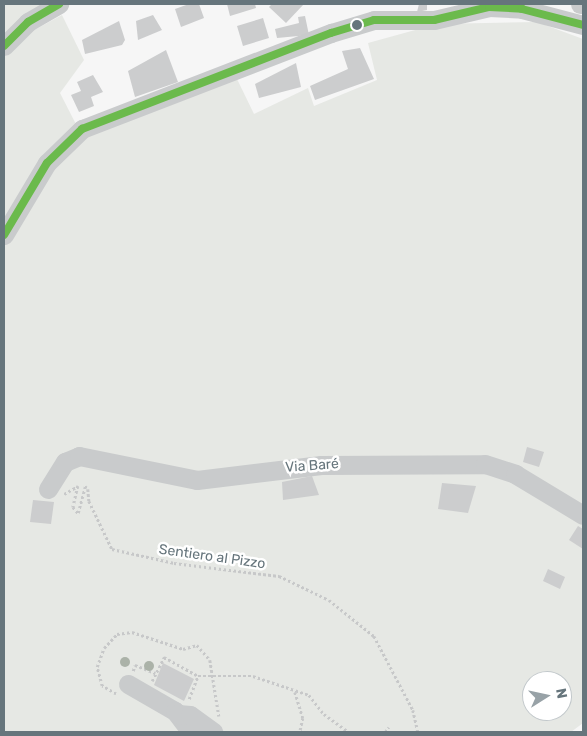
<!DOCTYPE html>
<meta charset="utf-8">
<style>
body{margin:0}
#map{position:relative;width:587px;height:736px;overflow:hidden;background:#f6f6f6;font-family:Rubik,sans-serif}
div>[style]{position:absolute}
.green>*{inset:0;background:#e6e8e4}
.building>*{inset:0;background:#cccdce}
.path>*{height:2.5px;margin-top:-1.25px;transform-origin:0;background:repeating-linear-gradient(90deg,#c7c8c9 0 2.5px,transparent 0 5px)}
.minor>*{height:19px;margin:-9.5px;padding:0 9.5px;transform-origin:9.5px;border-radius:9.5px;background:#c9cbcc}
.bus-1>*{height:8px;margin:-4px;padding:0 4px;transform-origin:4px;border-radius:4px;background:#6bba4c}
.trees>*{width:10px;height:10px;margin:-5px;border-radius:50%;background:#abb2a8}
.dots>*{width:14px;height:14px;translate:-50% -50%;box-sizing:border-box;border:2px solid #fff;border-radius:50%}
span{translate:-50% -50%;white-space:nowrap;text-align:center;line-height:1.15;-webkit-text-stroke:5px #fff;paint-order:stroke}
.street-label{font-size:14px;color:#66757c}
.frame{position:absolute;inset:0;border:5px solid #66757c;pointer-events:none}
.north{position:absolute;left:522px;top:671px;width:50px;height:50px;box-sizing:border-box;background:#fff;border:1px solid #c2c8cb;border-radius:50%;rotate:80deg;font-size:14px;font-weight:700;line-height:20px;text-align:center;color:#66757c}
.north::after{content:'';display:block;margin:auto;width:18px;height:22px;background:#98a2a7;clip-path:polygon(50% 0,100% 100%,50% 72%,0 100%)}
</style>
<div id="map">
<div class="green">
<i style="clip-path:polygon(4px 4px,46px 4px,4px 38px)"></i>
<i style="clip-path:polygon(evenodd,62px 15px,84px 60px,60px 93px,82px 136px,237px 79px,254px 114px,308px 88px,314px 106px,377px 80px,368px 43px,437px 24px,537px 22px,583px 39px,583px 723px,571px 732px,4px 732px,4px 56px,14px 41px,62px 15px,532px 681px,562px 681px,562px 711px,532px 711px,532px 681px)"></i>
</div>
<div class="building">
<i style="clip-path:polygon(189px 4px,199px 4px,204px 18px,181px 27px,175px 9px)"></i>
<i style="clip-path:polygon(227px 4px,255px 4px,256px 8px,230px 16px)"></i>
<i style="clip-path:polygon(272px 4px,304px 4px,286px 23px,269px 7px)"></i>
<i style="clip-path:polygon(419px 4px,427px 4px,427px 10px,417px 12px)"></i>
<i style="clip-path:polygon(153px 15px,162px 30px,138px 40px,136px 21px)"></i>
<i style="clip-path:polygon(305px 16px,309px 35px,277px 38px,275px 29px,299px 23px,298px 17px)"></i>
<i style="clip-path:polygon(263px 18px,269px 38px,243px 46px,237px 26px)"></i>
<i style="clip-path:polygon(119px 21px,125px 40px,122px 45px,85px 54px,82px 40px)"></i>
<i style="clip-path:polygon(360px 48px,374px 79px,315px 100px,310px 86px,348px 69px,342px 51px)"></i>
<i style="clip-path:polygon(166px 50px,178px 82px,135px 97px,128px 71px)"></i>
<i style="clip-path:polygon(296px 63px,301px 87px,259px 98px,255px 84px)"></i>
<i style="clip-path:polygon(93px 75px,103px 92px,91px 97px,94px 106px,79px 112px,71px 95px,81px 91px,77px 82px)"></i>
<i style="clip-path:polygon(527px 447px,544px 452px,539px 467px,523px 462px)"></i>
<i style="clip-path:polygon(312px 476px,319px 495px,283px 500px,282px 482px)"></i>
<i style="clip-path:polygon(442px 483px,476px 486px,468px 513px,438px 509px)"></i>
<i style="clip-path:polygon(33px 500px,54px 502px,51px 524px,30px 522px)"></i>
<i style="clip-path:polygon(578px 526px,583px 529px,583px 549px,569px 540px)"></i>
<i style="clip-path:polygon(548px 569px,565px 577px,560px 589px,543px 581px)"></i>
<i style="clip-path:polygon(163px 663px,194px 679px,184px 701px,154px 685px)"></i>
</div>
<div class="path">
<i style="left:64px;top:494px;width:16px;rotate:-30deg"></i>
<i style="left:78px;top:486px;width:22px;rotate:103deg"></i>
<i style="left:73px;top:507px;width:8px;rotate:50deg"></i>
<i style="left:78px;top:513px;width:28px;rotate:-75deg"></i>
<i style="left:85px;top:486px;width:4px;rotate:45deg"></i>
<i style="left:88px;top:489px;width:12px;rotate:85deg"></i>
<i style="left:89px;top:501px;width:53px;rotate:64.4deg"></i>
<i style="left:112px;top:549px;width:64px;rotate:12.7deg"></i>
<i style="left:174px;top:563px;width:106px;rotate:7.1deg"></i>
<i style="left:279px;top:576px;width:55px;rotate:25.6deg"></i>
<i style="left:329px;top:600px;width:58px;rotate:38.7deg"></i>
<i style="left:374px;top:636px;width:84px;rotate:62.2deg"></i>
<i style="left:413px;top:710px;width:23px;rotate:77deg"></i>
<i style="left:133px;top:671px;width:6px;rotate:-72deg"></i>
<i style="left:135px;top:665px;width:22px;rotate:22deg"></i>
<i style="left:152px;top:681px;width:27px;rotate:-63deg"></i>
<i style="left:164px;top:657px;width:39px;rotate:29deg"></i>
<i style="left:198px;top:676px;width:55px"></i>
<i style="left:253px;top:676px;width:59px;rotate:18.7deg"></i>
<i style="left:309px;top:695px;width:24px;rotate:52deg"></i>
<i style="left:324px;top:714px;width:31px;rotate:36deg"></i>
<i style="left:295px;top:692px;width:27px;rotate:73deg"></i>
<i style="left:303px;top:718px;width:14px;rotate:102deg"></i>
<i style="left:116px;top:694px;width:16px;rotate:-150deg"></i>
<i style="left:102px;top:686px;width:20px;rotate:-105deg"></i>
<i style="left:97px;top:667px;width:20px;rotate:-70deg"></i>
<i style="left:104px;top:648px;width:19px;rotate:-47deg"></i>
<i style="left:117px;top:634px;width:15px;rotate:-8deg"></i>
<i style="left:132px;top:632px;width:54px;rotate:18.4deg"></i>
<i style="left:183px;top:649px;width:15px;rotate:-16deg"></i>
<i style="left:197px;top:645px;width:20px;rotate:49deg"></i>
<i style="left:210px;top:660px;width:57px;rotate:80.9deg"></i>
<i style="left:189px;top:699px;width:25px;rotate:-69deg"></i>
<i style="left:385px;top:732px;width:6px;rotate:-51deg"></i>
</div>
<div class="minor">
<i style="left:580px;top:4px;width:3px"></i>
<i style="left:4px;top:46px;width:34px;rotate:-45deg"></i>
<i style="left:28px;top:22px;width:36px;rotate:-30deg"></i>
<i style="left:4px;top:235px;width:84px;rotate:-59.2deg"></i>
<i style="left:47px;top:163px;width:49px;rotate:-44.2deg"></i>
<i style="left:82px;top:129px;width:267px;rotate:-21.1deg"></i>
<i style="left:331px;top:33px;width:45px;rotate:-16.8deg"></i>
<i style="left:374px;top:20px;width:60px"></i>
<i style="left:434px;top:20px;width:57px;rotate:-13.3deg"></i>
<i style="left:489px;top:7px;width:33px;rotate:3deg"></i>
<i style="left:522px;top:9px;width:63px;rotate:14.7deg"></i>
<i style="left:48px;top:489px;width:32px;rotate:-58deg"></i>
<i style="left:65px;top:462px;width:15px;rotate:-23deg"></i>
<i style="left:79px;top:456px;width:120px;rotate:11.5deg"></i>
<i style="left:197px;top:480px;width:125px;rotate:-6.9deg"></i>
<i style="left:321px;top:465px;width:164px;rotate:-0.3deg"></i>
<i style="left:485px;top:464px;width:32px;rotate:18deg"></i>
<i style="left:515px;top:474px;width:79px;rotate:31.1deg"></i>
<i style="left:128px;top:684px;width:54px;rotate:29.9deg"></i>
<i style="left:175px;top:711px;width:26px;rotate:53deg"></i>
<i style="left:178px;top:714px;width:12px;rotate:5deg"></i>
<i style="left:190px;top:715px;width:29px;rotate:36deg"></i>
</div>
<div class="bus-1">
<i style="left:4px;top:46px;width:34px;rotate:-45deg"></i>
<i style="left:28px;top:22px;width:36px;rotate:-30deg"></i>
<i style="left:4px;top:235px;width:84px;rotate:-59.2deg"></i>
<i style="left:47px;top:163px;width:49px;rotate:-44.2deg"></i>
<i style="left:82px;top:129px;width:267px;rotate:-21.1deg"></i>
<i style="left:331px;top:33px;width:45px;rotate:-16.8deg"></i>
<i style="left:374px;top:20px;width:60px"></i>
<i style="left:434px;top:20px;width:57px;rotate:-13.3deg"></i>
<i style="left:489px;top:7px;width:33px;rotate:3deg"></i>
<i style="left:522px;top:9px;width:63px;rotate:14.7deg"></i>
</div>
<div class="trees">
<i style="left:125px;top:662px"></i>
<i style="left:149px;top:666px"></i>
</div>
<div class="dots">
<i style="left:357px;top:25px;background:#66757c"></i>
</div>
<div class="street-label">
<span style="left:312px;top:466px;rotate:-4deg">Via Baré</span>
<span style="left:212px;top:557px;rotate:8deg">Sentiero al Pizzo</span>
</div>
<div class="frame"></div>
<div class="north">N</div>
</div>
